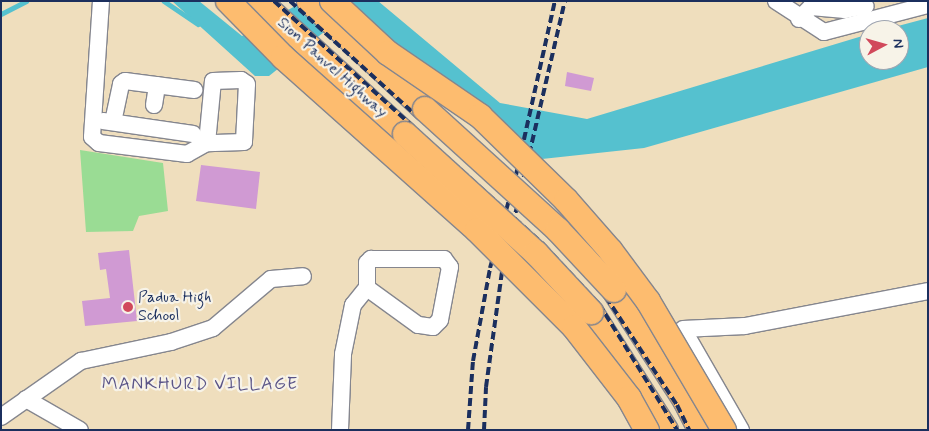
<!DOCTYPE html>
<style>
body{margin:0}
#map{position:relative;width:929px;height:431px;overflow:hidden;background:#efdebd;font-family:Mynerve,sans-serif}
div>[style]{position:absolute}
.green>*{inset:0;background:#9adc94}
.water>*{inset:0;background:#55c1cf}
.stream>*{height:4.5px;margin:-2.25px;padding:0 2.25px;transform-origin:2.25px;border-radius:2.25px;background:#55c1cf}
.building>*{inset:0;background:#d09ad3}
.roads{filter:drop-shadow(1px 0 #85868e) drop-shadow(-1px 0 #85868e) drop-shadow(0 1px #85868e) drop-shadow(0 -1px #85868e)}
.minor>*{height:16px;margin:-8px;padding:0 8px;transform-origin:8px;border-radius:8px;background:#fff}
.highway>*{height:24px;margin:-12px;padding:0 12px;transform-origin:12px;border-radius:12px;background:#fdbc6f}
.rail>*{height:4px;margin-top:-2px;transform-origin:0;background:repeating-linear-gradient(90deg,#1b2f5e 0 8px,transparent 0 12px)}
.bridges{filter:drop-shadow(1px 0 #85868e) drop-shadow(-1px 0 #85868e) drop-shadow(0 1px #85868e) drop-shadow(0 -1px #85868e)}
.highway-bridge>*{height:24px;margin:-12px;padding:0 12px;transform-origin:12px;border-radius:12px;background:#fdbc6f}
.dots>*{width:14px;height:14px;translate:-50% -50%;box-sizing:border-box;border:2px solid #f7f3e8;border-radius:50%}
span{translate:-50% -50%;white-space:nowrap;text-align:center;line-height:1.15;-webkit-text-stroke:4.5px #f7f3e8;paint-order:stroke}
.street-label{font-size:16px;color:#1b2f5e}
.poi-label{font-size:16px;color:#1b2f5e}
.left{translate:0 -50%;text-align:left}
.neighbourhood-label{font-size:18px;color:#5a5487;letter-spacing:1px}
.frame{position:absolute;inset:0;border:2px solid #1b2f5e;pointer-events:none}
.north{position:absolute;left:859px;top:20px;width:50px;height:50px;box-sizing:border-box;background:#f7f3e8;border:1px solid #9fa5b1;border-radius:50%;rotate:84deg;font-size:14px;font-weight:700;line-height:20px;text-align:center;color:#1b2f5e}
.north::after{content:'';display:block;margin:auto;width:18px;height:22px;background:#d1495b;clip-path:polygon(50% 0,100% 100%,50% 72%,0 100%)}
</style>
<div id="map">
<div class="green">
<i style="clip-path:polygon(80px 150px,163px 163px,168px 211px,139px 216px,133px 231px,86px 232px)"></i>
</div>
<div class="water">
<i style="clip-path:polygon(172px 1px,199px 1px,242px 36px,304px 1px,378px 1px,500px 103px,587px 119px,869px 34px,869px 60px,899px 60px,899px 30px,883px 30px,928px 18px,928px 67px,644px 148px,542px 159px,485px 126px,339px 20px,269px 76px,255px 76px)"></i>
</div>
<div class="stream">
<i style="left:164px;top:1px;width:41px;rotate:34.1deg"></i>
<i style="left:1px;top:14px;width:28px;rotate:-27deg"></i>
</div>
<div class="building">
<i style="clip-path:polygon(567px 72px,594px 78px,591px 91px,565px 86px)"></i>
<i style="clip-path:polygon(201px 165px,260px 172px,256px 209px,196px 201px)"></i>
<i style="clip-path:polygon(129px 250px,137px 321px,85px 326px,82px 301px,110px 298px,106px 269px,100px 270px,98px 253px)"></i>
</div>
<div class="roads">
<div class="minor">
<i style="left:101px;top:1px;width:136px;rotate:93.8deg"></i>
<i style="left:92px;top:137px;width:9px;rotate:41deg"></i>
<i style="left:99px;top:143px;width:89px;rotate:7.1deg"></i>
<i style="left:187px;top:154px;width:23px;rotate:-29deg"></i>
<i style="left:207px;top:143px;width:62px;rotate:-84.5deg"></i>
<i style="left:213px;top:81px;width:28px;rotate:-2deg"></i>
<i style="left:241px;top:80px;width:7px;rotate:34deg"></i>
<i style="left:247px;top:84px;width:58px;rotate:93deg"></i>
<i style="left:244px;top:142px;width:37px;rotate:178deg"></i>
<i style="left:776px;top:1px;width:57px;rotate:32.9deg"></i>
<i style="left:824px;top:32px;width:107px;rotate:-14.6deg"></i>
<i style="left:799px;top:19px;width:17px;rotate:-45deg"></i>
<i style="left:811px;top:7px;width:34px;rotate:5deg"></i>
<i style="left:845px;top:10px;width:21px;rotate:-11deg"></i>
<i style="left:154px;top:105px;width:20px;rotate:-81deg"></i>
<i style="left:103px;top:121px;width:91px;rotate:8.2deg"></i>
<i style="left:113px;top:122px;width:39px;rotate:-78deg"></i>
<i style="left:121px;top:84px;width:5px;rotate:-37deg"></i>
<i style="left:125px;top:81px;width:70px;rotate:7.4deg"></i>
<i style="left:26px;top:399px;width:62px;rotate:29.9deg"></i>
<i style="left:1px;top:417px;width:98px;rotate:-35deg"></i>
<i style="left:81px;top:361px;width:92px;rotate:-11.9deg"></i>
<i style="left:171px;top:342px;width:44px;rotate:-18.4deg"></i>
<i style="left:213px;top:328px;width:76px;rotate:-40.2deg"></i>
<i style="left:271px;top:279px;width:32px;rotate:-5deg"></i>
<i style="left:340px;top:430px;width:76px;rotate:-87.7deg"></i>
<i style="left:343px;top:354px;width:50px;rotate:-78.5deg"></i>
<i style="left:353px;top:305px;width:22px;rotate:-51deg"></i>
<i style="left:367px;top:288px;width:25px;rotate:-90deg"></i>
<i style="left:367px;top:263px;width:6px;rotate:-45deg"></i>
<i style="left:371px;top:259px;width:73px"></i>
<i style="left:444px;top:259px;width:10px;rotate:53deg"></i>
<i style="left:450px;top:267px;width:54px;rotate:100.7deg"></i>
<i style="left:440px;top:320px;width:10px;rotate:135deg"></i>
<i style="left:433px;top:327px;width:15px;rotate:-172deg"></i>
<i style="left:418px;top:325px;width:63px;rotate:-144deg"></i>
<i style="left:741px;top:430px;width:116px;rotate:-119.9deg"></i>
<i style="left:683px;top:329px;width:62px;rotate:-2.8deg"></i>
<i style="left:745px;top:326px;width:186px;rotate:-10.8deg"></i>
</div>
<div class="highway">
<i style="left:259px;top:1px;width:197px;rotate:42.3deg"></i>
<i style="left:309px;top:1px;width:158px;rotate:43deg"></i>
<i style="left:614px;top:290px;width:131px;rotate:57.2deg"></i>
<i style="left:685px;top:400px;width:34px;rotate:63deg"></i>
<i style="left:591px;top:312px;width:140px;rotate:57.6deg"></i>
</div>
</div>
<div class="rail">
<i style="left:274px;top:1px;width:364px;rotate:42.1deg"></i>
<i style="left:544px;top:245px;width:81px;rotate:47deg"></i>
<i style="left:599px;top:304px;width:148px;rotate:58.2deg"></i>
<i style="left:290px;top:1px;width:353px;rotate:42.2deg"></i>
<i style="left:551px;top:238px;width:81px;rotate:47deg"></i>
<i style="left:606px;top:297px;width:129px;rotate:56.7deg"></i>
<i style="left:677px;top:405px;width:28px;rotate:64deg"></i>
<i style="left:468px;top:430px;width:69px;rotate:-85.9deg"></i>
<i style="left:473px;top:361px;width:95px;rotate:-79.6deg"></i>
<i style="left:490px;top:268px;width:97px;rotate:-74.4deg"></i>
<i style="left:516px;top:175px;width:178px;rotate:-77.4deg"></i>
<i style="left:484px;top:430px;width:43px;rotate:-87.3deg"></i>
<i style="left:486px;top:387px;width:117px;rotate:-82.1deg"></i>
<i style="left:502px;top:271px;width:277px;rotate:-76.9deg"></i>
</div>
<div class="bridges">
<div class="highway-bridge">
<i style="left:228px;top:1px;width:78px;rotate:45.5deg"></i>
<i style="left:283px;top:57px;width:260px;rotate:41.7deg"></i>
<i style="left:477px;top:230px;width:137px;rotate:45deg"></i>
<i style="left:574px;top:327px;width:90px;rotate:52.2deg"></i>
<i style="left:629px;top:398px;width:37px;rotate:61deg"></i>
<i style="left:332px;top:1px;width:76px;rotate:42.9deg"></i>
<i style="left:388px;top:53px;width:112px;rotate:34.4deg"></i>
<i style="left:480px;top:116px;width:120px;rotate:44.3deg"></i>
<i style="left:566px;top:200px;width:67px;rotate:48.7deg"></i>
<i style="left:610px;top:250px;width:64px;rotate:53.3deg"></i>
<i style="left:648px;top:301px;width:150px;rotate:59.5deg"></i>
<i style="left:425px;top:109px;width:180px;rotate:42.3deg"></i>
<i style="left:558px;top:230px;width:82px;rotate:47deg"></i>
<i style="left:405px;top:134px;width:177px;rotate:42.3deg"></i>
<i style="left:536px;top:253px;width:81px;rotate:47deg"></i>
</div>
</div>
<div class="dots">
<i style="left:128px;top:307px;background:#d1495b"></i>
</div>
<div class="street-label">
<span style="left:332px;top:68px;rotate:42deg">Sion Panvel Highway</span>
</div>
<div class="poi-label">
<span class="left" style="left:138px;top:307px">Padua High<br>School</span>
</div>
<div class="neighbourhood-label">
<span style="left:200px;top:384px">MANKHURD VILLAGE</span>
</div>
<div class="frame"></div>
<div class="north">N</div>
</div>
